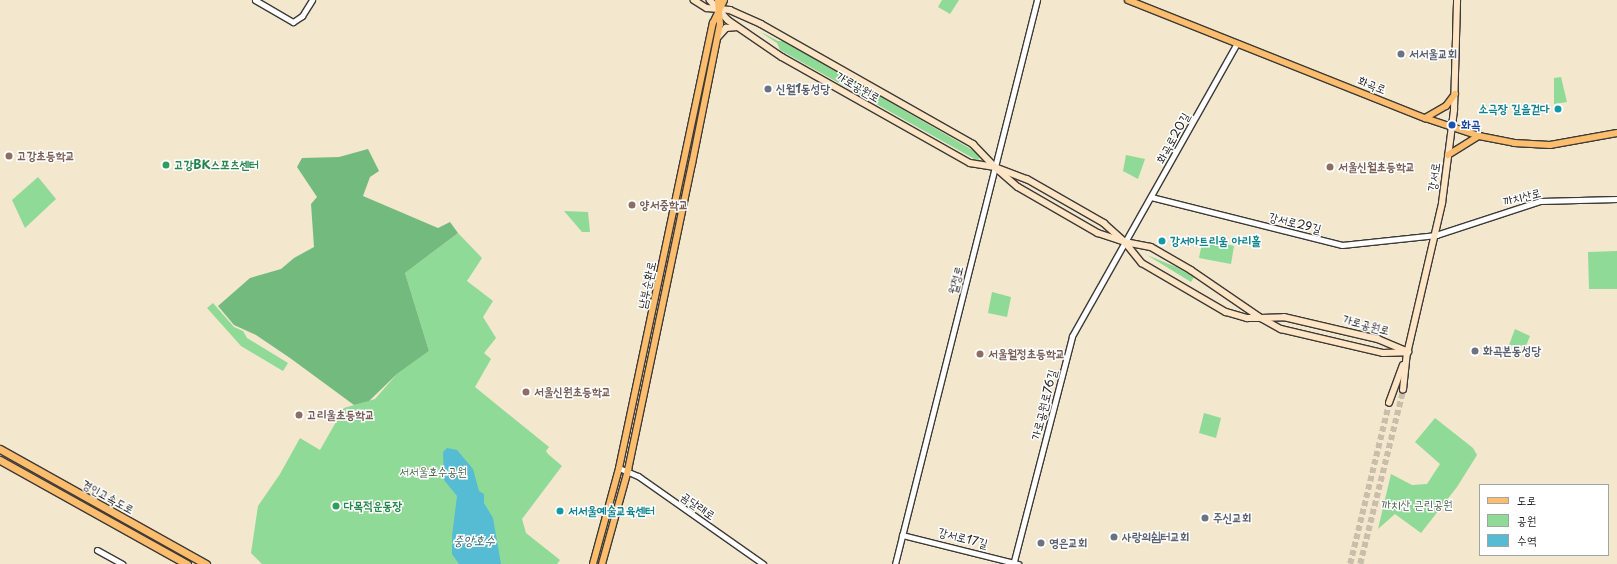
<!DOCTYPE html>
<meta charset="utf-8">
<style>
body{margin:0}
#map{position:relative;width:1617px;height:564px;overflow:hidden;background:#f3e7ce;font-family:"Playpen Sans","Poor Story",sans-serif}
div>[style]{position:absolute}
.green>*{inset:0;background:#8fda96}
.forest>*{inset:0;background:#73ba7f}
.water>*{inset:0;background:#55bcd3}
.secondary-tunnel>*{height:5.5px;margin-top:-2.75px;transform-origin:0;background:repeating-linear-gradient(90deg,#c8beaa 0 5.5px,transparent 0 8.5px)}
.roads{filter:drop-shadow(1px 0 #3c3a37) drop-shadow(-1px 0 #3c3a37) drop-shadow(0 1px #3c3a37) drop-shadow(0 -1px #3c3a37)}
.tertiary>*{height:5px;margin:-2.5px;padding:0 2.5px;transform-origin:2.5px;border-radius:2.5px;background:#fff}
.secondary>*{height:5.5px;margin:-2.75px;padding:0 2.75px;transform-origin:2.75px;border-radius:2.75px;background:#fee5c5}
.primary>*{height:6px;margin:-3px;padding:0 3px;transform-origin:3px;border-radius:3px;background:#fcbd6e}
.motorway>*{height:7px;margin:-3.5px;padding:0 3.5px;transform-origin:3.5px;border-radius:3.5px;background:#fcbd6e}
.dots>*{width:11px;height:11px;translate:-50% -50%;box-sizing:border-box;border:2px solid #fff;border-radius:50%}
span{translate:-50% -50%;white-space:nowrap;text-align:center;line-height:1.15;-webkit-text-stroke:3px #fff;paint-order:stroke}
.worship-label{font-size:12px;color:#5b616d;font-weight:700}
.left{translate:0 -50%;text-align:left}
.street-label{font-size:12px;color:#1c1c1c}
.culture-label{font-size:12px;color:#0d838f;font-weight:700}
.right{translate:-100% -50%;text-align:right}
.transit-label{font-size:12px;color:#164399;font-weight:700}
.education-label{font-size:12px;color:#785e54;font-weight:700}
.leisure-label{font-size:12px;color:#27864d;font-weight:700}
.park-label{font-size:12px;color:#445e47}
.water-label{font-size:13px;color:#36646e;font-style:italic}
.legend{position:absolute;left:1479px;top:484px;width:130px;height:72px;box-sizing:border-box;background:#fff;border:1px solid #a4a4a4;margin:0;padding:5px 7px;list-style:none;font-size:12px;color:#1c1c1c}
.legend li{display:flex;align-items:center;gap:8px;height:20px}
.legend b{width:20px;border:1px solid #a4a4a4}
</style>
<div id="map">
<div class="green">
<i style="clip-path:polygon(942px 0,959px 0,950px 14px,938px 7px)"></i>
<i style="clip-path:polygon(759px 31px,778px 41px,785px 41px,981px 155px,978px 161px,780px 50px,777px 43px)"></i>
<i style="clip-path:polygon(1561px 77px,1567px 102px,1554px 104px,1554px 78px)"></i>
<i style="clip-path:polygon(1126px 155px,1145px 159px,1138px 179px,1123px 171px)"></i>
<i style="clip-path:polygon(38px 177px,56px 199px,25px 228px,12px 200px)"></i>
<i style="clip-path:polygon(564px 211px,588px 212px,590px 232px,582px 232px)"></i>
<i style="clip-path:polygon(458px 233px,482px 258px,467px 281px,493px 301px,483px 317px,496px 338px,484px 353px,491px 359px,475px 387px,549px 447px,546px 451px,548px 454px,562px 466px,522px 519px,526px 533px,560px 560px,557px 564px,262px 564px,251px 553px,258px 506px,280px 474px,300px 438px,320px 450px,344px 408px,375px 399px,397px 374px,429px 351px,405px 273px)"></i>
<i style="clip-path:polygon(1203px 238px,1234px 246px,1231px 264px,1199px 258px)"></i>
<i style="clip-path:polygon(1617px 251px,1617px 289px,1589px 289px,1588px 252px)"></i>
<i style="clip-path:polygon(1147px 255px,1176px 267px,1194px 277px,1191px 282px)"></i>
<i style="clip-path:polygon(992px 292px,1011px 297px,1007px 317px,988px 313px)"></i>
<i style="clip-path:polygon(213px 303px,234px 327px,243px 331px,247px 338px,288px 363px,283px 371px,241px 346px,207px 308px)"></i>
<i style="clip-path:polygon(1515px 329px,1530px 336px,1526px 346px,1509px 345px)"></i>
<i style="clip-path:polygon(1204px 413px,1221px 418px,1216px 438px,1199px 433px)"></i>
<i style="clip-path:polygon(1435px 418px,1473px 448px,1477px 455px,1457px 487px,1421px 533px,1395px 514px,1378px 529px,1391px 474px,1412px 485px,1427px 484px,1440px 464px,1415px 442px)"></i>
</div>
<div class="forest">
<i style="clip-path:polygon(368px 149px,379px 171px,370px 177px,363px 196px,438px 228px,450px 222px,458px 233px,405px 273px,429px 351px,397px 374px,369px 401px,354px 405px,290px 358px,256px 335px,234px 325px,218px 306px,250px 278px,281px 269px,294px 258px,314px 247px,311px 204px,317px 197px,297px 167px,302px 158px,339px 157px)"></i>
</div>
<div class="water">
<i style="clip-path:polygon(447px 448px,457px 450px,473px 469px,479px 491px,484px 494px,484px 503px,493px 518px,501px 564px,459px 564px,452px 554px,452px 536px,457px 496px,444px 480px,443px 452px)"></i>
</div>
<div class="secondary-tunnel">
<i style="left:1350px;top:564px;width:166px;rotate:-76.4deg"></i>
<i style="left:1360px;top:564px;width:179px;rotate:-76.1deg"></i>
</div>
<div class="roads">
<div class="tertiary">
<i style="left:255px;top:0;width:44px;rotate:30.1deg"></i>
<i style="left:293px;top:22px;width:11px;rotate:-34deg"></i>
<i style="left:302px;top:16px;width:19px;rotate:-58deg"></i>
<i style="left:1151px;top:197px;width:197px;rotate:14.1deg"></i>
<i style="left:1342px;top:245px;width:95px;rotate:-6.1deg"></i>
<i style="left:1436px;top:235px;width:109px;rotate:-18.1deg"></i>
<i style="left:1540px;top:201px;width:77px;rotate:-1.5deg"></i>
<i style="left:619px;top:468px;width:21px;rotate:23deg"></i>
<i style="left:638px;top:476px;width:153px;rotate:35.1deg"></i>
<i style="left:902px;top:535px;width:120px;rotate:14deg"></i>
<i style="left:97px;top:550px;width:29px;rotate:29deg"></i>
<i style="left:1014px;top:561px;width:232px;rotate:-75.5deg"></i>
<i style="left:1072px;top:336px;width:336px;rotate:-60.6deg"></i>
<i style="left:895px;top:564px;width:582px;rotate:-75.87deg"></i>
</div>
<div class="secondary">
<i style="left:694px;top:0;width:15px;rotate:32deg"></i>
<i style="left:707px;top:8px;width:23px;rotate:5deg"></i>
<i style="left:730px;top:10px;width:34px;rotate:24deg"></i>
<i style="left:761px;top:24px;width:244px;rotate:29.5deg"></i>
<i style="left:973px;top:144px;width:32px;rotate:46deg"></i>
<i style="left:995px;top:167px;width:34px;rotate:21deg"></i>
<i style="left:1027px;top:179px;width:89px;rotate:29.7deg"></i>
<i style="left:1104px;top:223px;width:28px;rotate:42deg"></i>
<i style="left:1125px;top:242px;width:26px;rotate:11deg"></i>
<i style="left:1151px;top:247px;width:46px;rotate:29.9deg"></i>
<i style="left:1191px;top:270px;width:85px;rotate:34.4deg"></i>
<i style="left:1261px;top:318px;width:23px;rotate:-2deg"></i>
<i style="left:1284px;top:317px;width:97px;rotate:13.2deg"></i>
<i style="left:1378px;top:339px;width:33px;rotate:23deg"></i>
<i style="left:710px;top:0;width:27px;rotate:48deg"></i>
<i style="left:728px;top:20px;width:65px;rotate:34.4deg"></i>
<i style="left:782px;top:57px;width:216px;rotate:29.4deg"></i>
<i style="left:970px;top:163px;width:25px;rotate:9deg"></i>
<i style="left:995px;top:167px;width:30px;rotate:41deg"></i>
<i style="left:1018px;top:187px;width:92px;rotate:29.9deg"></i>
<i style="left:1098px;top:233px;width:28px;rotate:18deg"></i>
<i style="left:1125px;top:242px;width:27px;rotate:51deg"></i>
<i style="left:1142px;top:263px;width:97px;rotate:30.3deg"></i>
<i style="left:1226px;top:312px;width:22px;rotate:16deg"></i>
<i style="left:1247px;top:318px;width:14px"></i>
<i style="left:1261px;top:318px;width:23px;rotate:29deg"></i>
<i style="left:1281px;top:329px;width:105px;rotate:13.2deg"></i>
<i style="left:1383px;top:353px;width:24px;rotate:-2deg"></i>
<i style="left:718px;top:37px;width:12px;rotate:-48deg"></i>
<i style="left:726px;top:28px;width:11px;rotate:-5deg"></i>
<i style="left:1403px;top:390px;width:36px;rotate:-84deg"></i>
<i style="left:1407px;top:354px;width:155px;rotate:-76.9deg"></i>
<i style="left:1442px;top:203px;width:94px;rotate:-82.6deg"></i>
<i style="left:1454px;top:110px;width:110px;rotate:-88.4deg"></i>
<i style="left:1389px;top:403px;width:40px;rotate:-69.8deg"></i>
</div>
<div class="primary">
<i style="left:1128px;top:0;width:320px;rotate:21.7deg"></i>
<i style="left:1425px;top:118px;width:57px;rotate:18.4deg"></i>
<i style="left:1479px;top:136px;width:36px;rotate:11deg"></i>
<i style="left:1514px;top:143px;width:36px;rotate:3deg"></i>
<i style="left:1550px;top:145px;width:68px;rotate:-10.2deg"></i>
<i style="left:1425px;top:118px;width:24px;rotate:-30deg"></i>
<i style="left:1446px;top:106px;width:15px;rotate:-53deg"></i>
<i style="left:1448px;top:155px;width:36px;rotate:-32deg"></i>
<i style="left:593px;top:564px;width:99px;rotate:-74.8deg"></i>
<i style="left:619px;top:468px;width:455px;rotate:-78.1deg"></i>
<i style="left:713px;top:23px;width:25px;rotate:-64deg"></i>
<i style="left:602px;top:564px;width:98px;rotate:-74.5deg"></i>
<i style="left:628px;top:470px;width:313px;rotate:-78.2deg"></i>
<i style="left:692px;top:164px;width:143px;rotate:-78.7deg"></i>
<i style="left:720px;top:24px;width:24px;rotate:-95deg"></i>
</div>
<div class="motorway">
<i style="left:0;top:449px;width:236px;rotate:29.2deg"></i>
<i style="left:0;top:460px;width:214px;rotate:29.1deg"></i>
</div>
</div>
<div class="dots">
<i style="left:1401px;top:54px;background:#6b7280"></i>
<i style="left:768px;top:89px;background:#6b7280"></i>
<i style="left:1558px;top:109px;background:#0f9aa8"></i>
<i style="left:1452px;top:125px;background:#1a4fb4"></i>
<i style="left:9px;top:156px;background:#8d6e63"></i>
<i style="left:166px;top:165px;background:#2e9e5b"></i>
<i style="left:1330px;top:167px;background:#8d6e63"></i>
<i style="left:632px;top:205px;background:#8d6e63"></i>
<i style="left:1162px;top:241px;background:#0f9aa8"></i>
<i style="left:1475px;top:351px;background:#6b7280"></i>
<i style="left:980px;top:354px;background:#8d6e63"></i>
<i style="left:526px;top:392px;background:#8d6e63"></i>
<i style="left:299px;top:415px;background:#8d6e63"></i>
<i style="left:336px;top:506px;background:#2e9e5b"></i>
<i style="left:560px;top:511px;background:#0f9aa8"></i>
<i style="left:1205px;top:518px;background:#6b7280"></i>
<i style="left:1114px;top:537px;background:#6b7280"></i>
<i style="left:1041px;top:543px;background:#6b7280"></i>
</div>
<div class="worship-label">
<span class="left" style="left:1409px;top:54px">서서울교회</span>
<span class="left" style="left:776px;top:89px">신월1동성당</span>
<span class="left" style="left:1483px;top:351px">화곡본동성당</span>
<span class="left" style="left:1213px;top:518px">주신교회</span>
<span class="left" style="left:1122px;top:537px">사랑의쉼터교회</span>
<span class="left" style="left:1049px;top:543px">영은교회</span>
</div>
<div class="street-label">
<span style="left:1372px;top:85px;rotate:22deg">화곡로</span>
<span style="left:858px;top:87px;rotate:30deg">가로공원로</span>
<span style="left:1173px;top:138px;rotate:-61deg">화곡로20길</span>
<span style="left:1434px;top:177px;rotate:-82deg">강서로</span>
<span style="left:1522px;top:197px;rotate:-14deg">까치산로</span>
<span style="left:1295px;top:223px;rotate:14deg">강서로29길</span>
<span style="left:956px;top:280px;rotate:-76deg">월정로</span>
<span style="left:647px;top:285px;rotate:-78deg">남부순환로</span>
<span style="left:1366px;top:325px;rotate:15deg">가로공원로</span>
<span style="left:1044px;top:405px;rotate:-76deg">가로공원로76길</span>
<span style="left:108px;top:497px;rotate:29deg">경인고속도로</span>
<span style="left:698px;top:506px;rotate:35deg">곰달래로</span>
<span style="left:963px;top:538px;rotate:14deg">강서로17길</span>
</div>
<div class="culture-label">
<span class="right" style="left:1550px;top:109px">소극장 길을걷다</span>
<span class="left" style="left:1170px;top:241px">강서아트리움 아리홀</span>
<span class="left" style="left:568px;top:511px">서서울예술교육센터</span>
</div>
<div class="transit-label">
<span class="left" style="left:1461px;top:125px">화곡</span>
</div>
<div class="education-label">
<span class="left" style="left:17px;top:156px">고강초등학교</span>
<span class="left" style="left:1338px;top:167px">서울신월초등학교</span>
<span class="left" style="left:640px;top:205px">양서중학교</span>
<span class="left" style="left:988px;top:354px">서울월정초등학교</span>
<span class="left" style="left:534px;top:392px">서울신원초등학교</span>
<span class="left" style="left:307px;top:415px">고리울초등학교</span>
</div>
<div class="leisure-label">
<span class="left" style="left:174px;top:165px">고강BK스포츠센터</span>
<span class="left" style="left:344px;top:506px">다목적운동장</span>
</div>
<div class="park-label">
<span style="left:433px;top:472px">서서울호수공원</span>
<span style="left:1417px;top:505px">까치산 근린공원</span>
</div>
<div class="water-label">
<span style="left:474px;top:540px">중앙호수</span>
</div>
<ul class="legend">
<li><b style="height:5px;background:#fcbd6e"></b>도로</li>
<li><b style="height:11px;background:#8fda96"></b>공원</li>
<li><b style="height:11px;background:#55bcd3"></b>수역</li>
</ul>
</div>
